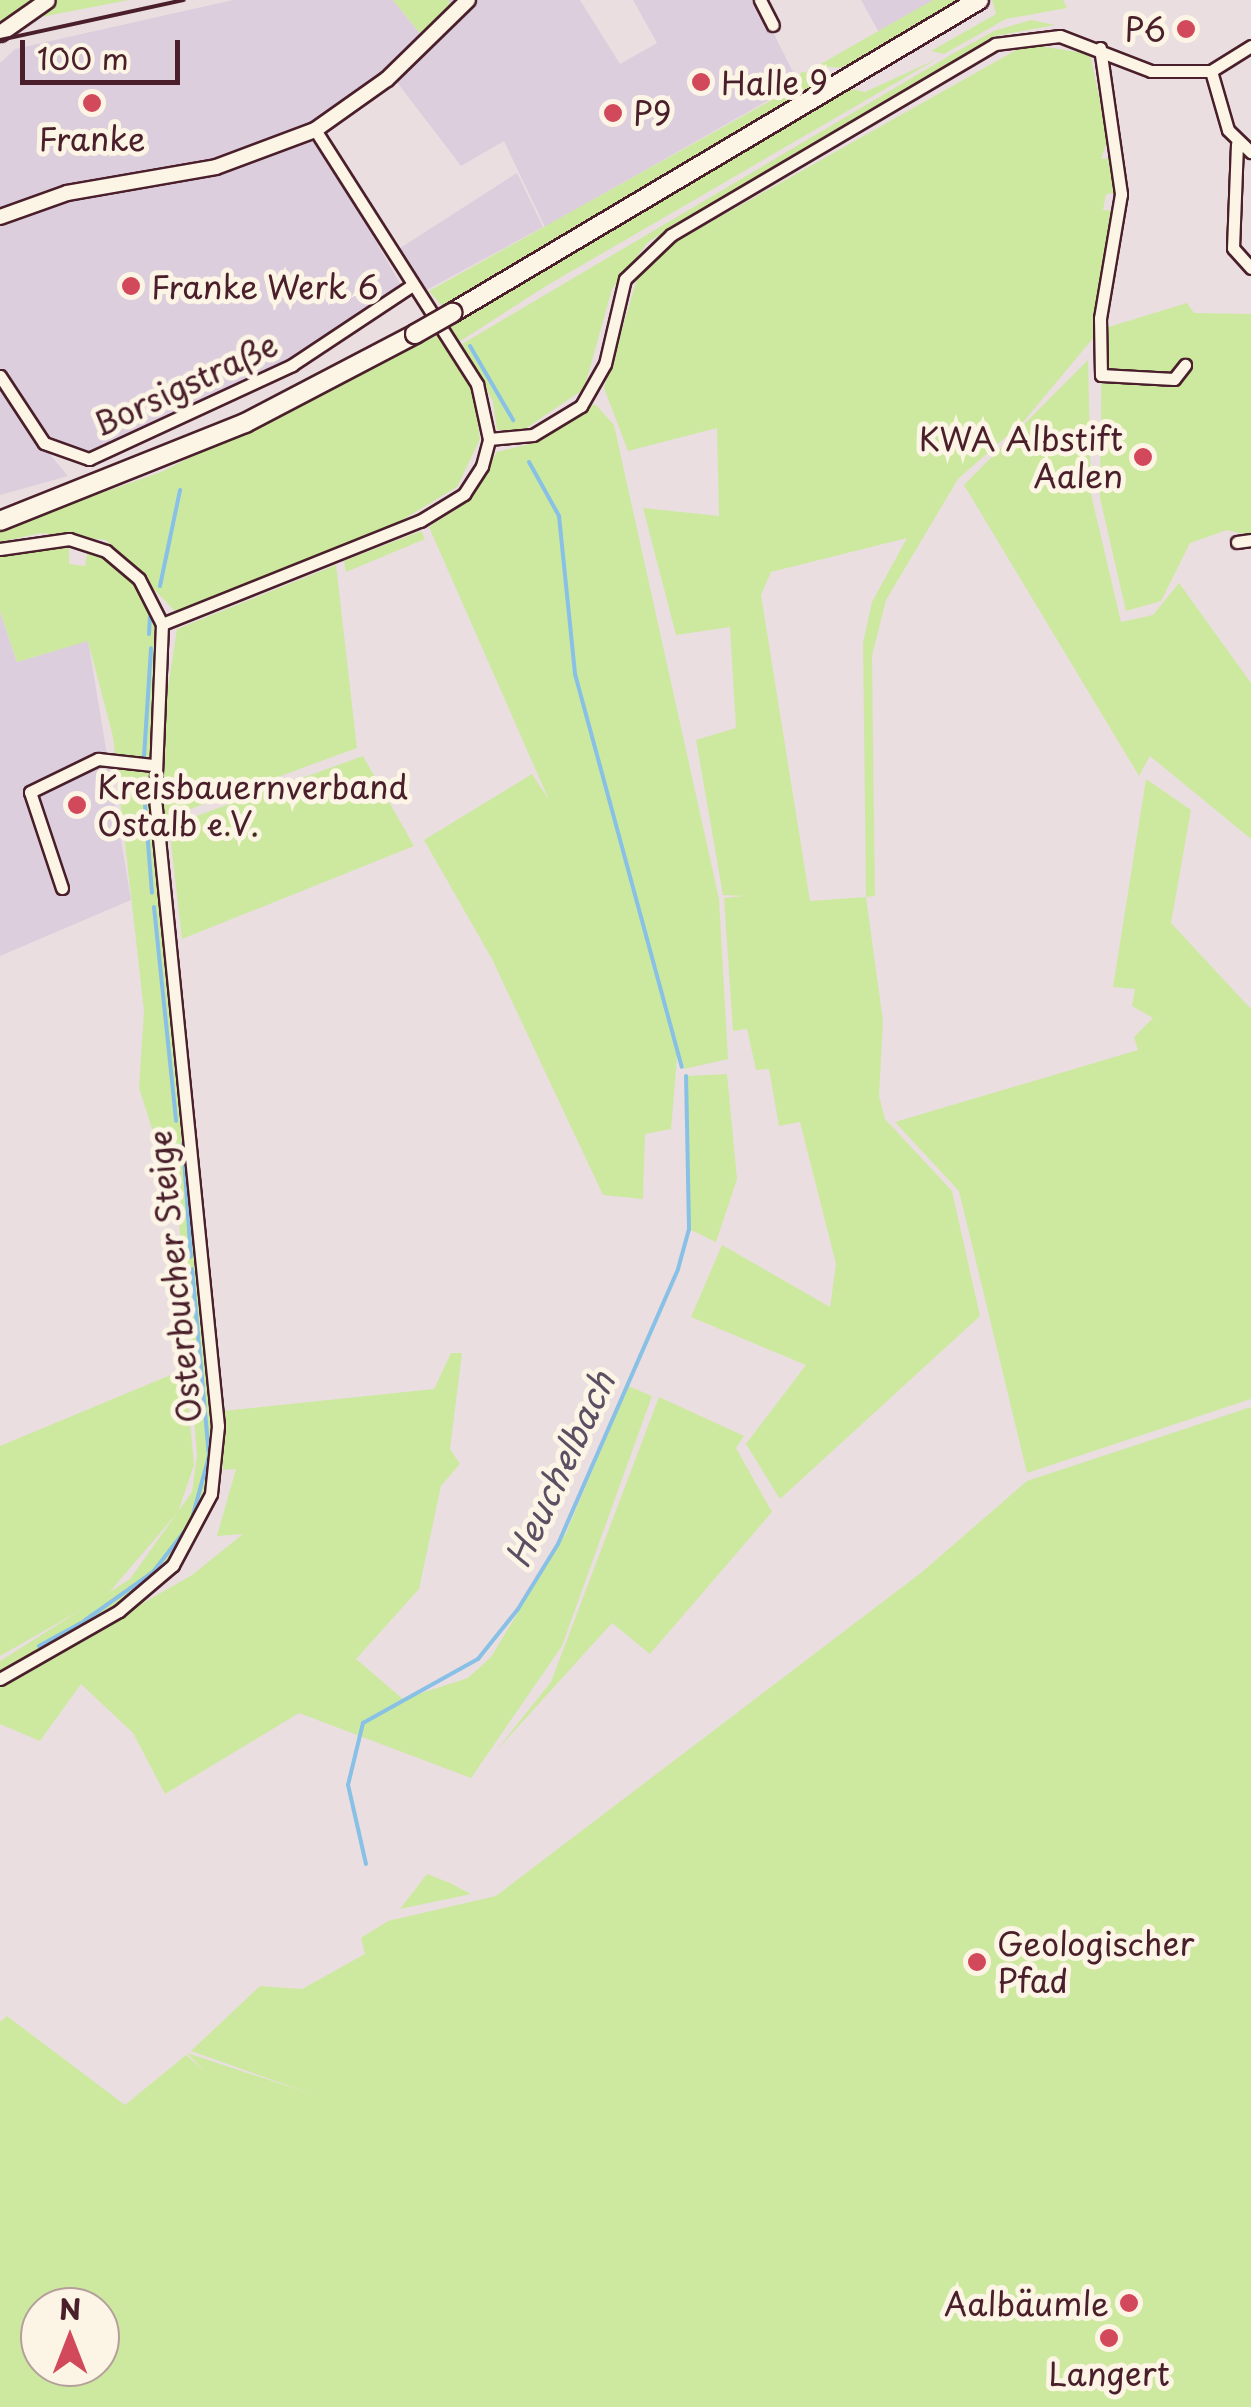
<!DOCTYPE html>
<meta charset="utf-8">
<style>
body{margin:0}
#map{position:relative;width:1251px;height:2407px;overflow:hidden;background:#eadee0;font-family:"Playpen Sans",sans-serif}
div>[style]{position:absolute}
.built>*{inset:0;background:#ddcedd}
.green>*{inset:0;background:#cde9a0}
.stream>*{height:4px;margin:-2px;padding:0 2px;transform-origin:2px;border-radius:2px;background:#88c0e6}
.roads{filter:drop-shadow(2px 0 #4a1f2b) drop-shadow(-2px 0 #4a1f2b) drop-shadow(0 2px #4a1f2b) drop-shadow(0 -2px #4a1f2b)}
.minor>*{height:11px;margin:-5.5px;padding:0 5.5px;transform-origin:5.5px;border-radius:5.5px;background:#fcf5e5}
.tertiary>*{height:14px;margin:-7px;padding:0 7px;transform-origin:7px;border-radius:7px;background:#fcf5e5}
.secondary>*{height:15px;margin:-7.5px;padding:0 7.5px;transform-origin:7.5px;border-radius:7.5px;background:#fcf5e5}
.trunk>*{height:18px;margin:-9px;padding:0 9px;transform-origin:9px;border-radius:9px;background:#fcf5e5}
.rail>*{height:4px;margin:-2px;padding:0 2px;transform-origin:2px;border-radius:2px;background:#4a1f2b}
.bridges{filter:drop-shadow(2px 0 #4a1f2b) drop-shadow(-2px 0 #4a1f2b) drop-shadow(0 2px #4a1f2b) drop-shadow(0 -2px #4a1f2b)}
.trunk-bridge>*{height:18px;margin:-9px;padding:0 9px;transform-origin:9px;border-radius:9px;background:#fcf5e5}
.dots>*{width:28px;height:28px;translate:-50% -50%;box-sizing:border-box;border:5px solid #fcf5e5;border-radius:50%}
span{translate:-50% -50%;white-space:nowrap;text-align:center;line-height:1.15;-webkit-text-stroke:10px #fcf5e5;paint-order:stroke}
.poi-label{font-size:32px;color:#4a1f2b}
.right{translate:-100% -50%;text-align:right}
.left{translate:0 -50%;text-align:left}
.street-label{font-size:32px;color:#4a1f2b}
.water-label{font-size:35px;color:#5d4f63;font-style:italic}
.north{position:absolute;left:20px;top:2287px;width:100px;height:100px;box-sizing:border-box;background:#fcf5e5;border:2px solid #b59f9b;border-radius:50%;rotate:0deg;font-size:28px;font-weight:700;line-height:40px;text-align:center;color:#4a1f2b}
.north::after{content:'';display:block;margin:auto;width:35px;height:45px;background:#d1495b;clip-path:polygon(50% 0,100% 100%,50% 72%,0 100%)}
.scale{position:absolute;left:20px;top:40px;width:160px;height:45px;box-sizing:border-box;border:5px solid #4a1f2b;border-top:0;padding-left:12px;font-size:30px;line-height:35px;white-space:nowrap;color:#4a1f2b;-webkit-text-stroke:8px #fcf5e5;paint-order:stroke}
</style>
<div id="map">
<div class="built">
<i style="clip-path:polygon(233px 0,393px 0,423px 37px,454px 9px,448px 0,580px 0,620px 64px,657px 43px,633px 0,765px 0,759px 4px,793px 72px,788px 89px,545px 227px,504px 141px,461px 166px,390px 73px,312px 129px,402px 287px,239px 395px,88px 455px,47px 441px,0 368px,0 63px,15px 49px)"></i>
<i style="clip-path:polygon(861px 0,940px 0,881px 36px)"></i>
<i style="clip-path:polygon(517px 173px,543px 227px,423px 292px,394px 252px)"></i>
<i style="clip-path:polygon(0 382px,42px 445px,68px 476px,0 495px)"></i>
<i style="clip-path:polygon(0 611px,17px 662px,88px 640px,131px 900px,0 956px)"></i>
</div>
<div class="green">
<i style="clip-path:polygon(0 0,129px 0,0 25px)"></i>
<i style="clip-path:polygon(393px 0,448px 0,454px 8px,423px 37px)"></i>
<i style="clip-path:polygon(933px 0,963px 0,845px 68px,817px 66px)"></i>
<i style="clip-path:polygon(992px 0,1063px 0,1067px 8px,1006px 19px,944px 54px,931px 51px,996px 14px)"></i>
<i style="clip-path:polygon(1031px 20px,1055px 25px,995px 36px,648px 242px,612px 289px,584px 389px,522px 431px,497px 430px,493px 401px,462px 344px,954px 53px,994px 31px)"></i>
<i style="clip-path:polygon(evenodd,1027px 44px,1090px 54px,1108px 139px,1101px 159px,1111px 158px,1116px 193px,1106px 194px,1103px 210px,1115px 211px,1094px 337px,1024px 421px,958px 479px,886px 600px,872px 656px,875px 896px,866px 897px,883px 1021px,879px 1096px,885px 1119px,952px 1191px,980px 1316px,780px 1499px,746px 1444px,806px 1365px,691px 1317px,722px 1245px,830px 1307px,836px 1264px,800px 1122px,779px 1126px,769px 1069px,756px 1070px,747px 1029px,733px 1031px,724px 898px,744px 896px,723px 895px,696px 740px,736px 728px,730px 627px,676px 635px,643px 508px,719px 516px,717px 428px,628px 451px,604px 388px,639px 273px,670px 245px,1027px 44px,907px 538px,872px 602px,863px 643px,866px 897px,810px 901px,761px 595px,771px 572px,907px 538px)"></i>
<i style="clip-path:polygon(937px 59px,546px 286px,459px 342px,451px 327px,751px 146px,851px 89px,865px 92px)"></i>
<i style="clip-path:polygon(801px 72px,833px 75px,442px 306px,429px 291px,795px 87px)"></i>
<i style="clip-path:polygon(1187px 303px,1194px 313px,1251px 314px,1251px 536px,1227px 530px,1190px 543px,1161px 601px,1126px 611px,1100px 498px,1102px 329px)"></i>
<i style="clip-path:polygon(438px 335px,472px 387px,480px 439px,457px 487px,397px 523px,176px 612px,106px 540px,41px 533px,0 542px,0 529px,161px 472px)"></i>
<i style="clip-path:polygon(1088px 360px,1091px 494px,1121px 622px,1153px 615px,1179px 583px,1251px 683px,1251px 839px,1150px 756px,1139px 776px,964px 485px)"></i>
<i style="clip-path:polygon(595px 404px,614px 425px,719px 899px,728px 1059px,684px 1069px,678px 1047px,671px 1129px,645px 1134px,643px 1199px,603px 1195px,492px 959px,424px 840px,532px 774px,549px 800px,429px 527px,467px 502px,497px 452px,534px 443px)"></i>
<i style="clip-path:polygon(421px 531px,425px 539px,346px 572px,344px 561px)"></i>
<i style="clip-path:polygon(69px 546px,69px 564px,85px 566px,88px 549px,128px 575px,155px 621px,149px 791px,212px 1435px,207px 1490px,179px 1548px,146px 1586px,0 1674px,0 1661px,130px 1579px,192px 1492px,197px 1456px,178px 1209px,139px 1088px,144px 1011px,113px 737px,88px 641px,17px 662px,0 611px,0 555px)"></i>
<i style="clip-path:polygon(336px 565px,357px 748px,163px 819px,161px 734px,177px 629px)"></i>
<i style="clip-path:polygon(363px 756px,414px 846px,182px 939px,169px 826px)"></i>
<i style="clip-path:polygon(1146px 779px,1191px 810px,1171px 923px,1251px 1009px,1251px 1399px,1027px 1473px,959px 1191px,895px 1122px,1138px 1050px,1134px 1037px,1153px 1018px,1132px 1006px,1135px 989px,1113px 987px)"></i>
<i style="clip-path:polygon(727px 1074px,737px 1179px,716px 1242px,689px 1229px,686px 1076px)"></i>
<i style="clip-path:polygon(451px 1353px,462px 1353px,450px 1449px,460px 1464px,441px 1486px,419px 1589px,356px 1659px,403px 1699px,468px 1678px,491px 1657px,566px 1533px,628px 1386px,652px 1396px,562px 1646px,471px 1778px,299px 1713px,165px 1794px,133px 1733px,81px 1684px,40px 1741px,0 1724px,0 1685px,192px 1575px,243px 1534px,217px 1536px,236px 1469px,223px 1470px,223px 1411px,434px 1389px)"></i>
<i style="clip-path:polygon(185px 1369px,194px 1465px,178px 1512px,107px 1595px,0 1656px,0 1446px)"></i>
<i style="clip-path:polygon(659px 1397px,744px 1436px,736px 1448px,772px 1512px,650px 1654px,612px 1623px,495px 1752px,551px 1682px)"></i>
<i style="clip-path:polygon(evenodd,1251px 1407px,1251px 2407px,0 2407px,0 2022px,7px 2016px,125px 2105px,186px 2055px,205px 2072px,187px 2053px,312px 2094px,191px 2051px,260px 1986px,302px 1989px,365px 1954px,361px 1938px,388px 1921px,496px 1896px,922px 1572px,1027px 1481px,1251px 1407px,40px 2307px,100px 2307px,100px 2367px,40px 2367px,40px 2307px)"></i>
<i style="clip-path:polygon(427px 1874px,450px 1883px,471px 1894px,400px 1909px)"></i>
</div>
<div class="stream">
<i style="left:470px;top:346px;width:86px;rotate:59.8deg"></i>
<i style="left:529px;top:462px;width:62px;rotate:60.9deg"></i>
<i style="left:559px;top:516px;width:159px;rotate:84.2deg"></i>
<i style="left:575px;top:674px;width:407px;rotate:74.8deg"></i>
<i style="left:160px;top:586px;width:98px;rotate:-78.2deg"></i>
<i style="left:149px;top:634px;width:17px;rotate:-87deg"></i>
<i style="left:144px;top:757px;width:109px;rotate:-86.3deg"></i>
<i style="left:143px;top:779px;width:114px;rotate:85.5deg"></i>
<i style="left:154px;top:907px;width:215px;rotate:84.1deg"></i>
<i style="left:183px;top:1144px;width:113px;rotate:86deg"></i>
<i style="left:192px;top:1269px;width:188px;rotate:84.8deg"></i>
<i style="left:209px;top:1456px;width:61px;rotate:105.2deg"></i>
<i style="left:84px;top:1621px;width:85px;rotate:-35.4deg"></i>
<i style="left:153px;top:1572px;width:51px;rotate:-52.2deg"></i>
<i style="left:39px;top:1646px;width:48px;rotate:-28.7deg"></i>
<i style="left:366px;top:1864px;width:81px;rotate:-102.8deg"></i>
<i style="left:348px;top:1785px;width:64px;rotate:-76.4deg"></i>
<i style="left:363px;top:1723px;width:132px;rotate:-29.1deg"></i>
<i style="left:478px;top:1659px;width:64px;rotate:-51.3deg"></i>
<i style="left:518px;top:1609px;width:76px;rotate:-58.4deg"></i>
<i style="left:558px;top:1544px;width:300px;rotate:-66.4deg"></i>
<i style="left:678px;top:1269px;width:41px;rotate:-74.6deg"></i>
<i style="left:689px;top:1229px;width:153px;rotate:-91.1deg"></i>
</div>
<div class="roads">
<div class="minor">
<i style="left:760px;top:0;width:28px;rotate:63deg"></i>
<i style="left:1100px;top:48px;width:148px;rotate:81.8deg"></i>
<i style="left:1121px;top:194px;width:126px;rotate:99.6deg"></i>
<i style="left:1100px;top:318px;width:57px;rotate:89deg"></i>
<i style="left:1101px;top:375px;width:73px;rotate:3.1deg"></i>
<i style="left:1174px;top:379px;width:18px;rotate:-52deg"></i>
<i style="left:1211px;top:71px;width:61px;rotate:73.9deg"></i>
<i style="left:1228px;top:130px;width:32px;rotate:44deg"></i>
<i style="left:1237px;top:144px;width:104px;rotate:92.2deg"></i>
<i style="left:1233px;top:248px;width:27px;rotate:48deg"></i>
<i style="left:0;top:376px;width:80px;rotate:56.7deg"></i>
<i style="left:44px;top:443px;width:48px;rotate:19.6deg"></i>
<i style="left:89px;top:459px;width:224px;rotate:-24.8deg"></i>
<i style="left:292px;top:365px;width:143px;rotate:-33.6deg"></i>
<i style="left:489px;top:439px;width:44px;rotate:-5.2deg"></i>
<i style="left:533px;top:435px;width:56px;rotate:-31.1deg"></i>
<i style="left:581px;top:406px;width:48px;rotate:-60.3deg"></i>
<i style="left:605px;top:364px;width:87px;rotate:-76.8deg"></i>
<i style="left:625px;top:279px;width:64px;rotate:-43.7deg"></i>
<i style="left:671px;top:235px;width:376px;rotate:-30.5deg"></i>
<i style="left:995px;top:44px;width:65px;rotate:-7deg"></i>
<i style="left:1060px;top:36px;width:97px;rotate:21deg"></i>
<i style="left:1151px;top:71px;width:60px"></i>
<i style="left:1211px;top:71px;width:47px;rotate:-32deg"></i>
<i style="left:1237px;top:542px;width:14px;rotate:-8deg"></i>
<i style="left:0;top:549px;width:70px;rotate:-8.2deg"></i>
<i style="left:69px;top:539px;width:39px;rotate:18deg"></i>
<i style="left:106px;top:551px;width:43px;rotate:40.3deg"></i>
<i style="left:139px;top:579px;width:51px;rotate:62.9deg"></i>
<i style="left:162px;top:624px;width:174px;rotate:92.3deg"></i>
<i style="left:155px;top:798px;width:631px;rotate:84.27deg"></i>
<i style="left:218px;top:1426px;width:68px;rotate:95.9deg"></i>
<i style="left:211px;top:1494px;width:81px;rotate:118.2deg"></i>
<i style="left:173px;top:1565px;width:71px;rotate:139.6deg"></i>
<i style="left:119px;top:1611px;width:137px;rotate:150.3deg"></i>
<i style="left:162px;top:624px;width:278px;rotate:-21.8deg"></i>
<i style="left:420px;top:521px;width:52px;rotate:-31.5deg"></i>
<i style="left:464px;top:494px;width:33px;rotate:-57deg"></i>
<i style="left:482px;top:466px;width:28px;rotate:-75deg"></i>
<i style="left:489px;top:439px;width:56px;rotate:-102.3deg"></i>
<i style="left:477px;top:384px;width:301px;rotate:-122.5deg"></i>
<i style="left:62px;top:888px;width:101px;rotate:-108.4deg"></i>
<i style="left:30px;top:792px;width:76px;rotate:-25.9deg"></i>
<i style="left:98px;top:759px;width:55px;rotate:6.2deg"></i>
</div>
<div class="tertiary">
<i style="left:0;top:217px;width:71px;rotate:-19.7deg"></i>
<i style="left:67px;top:193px;width:151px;rotate:-9.9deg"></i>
<i style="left:216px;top:167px;width:106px;rotate:-20.5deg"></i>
<i style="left:315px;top:130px;width:88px;rotate:-35.3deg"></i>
<i style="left:387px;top:79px;width:113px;rotate:-44.3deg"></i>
</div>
<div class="secondary">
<i style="left:0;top:33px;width:57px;rotate:-35.1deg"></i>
</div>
<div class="trunk">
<i style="left:452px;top:313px;width:613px;rotate:-30.71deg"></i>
<i style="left:0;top:521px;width:264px;rotate:-21.8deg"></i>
<i style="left:245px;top:423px;width:192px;rotate:-27.6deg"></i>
</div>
</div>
<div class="rail">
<i style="left:0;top:40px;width:188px;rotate:-12.3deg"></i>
</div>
<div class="bridges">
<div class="trunk-bridge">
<i style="left:415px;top:334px;width:43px;rotate:-29.6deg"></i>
</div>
</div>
<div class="dots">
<i style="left:1186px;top:29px;background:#d1495b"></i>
<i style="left:701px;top:82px;background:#d1495b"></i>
<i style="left:92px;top:103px;background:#d1495b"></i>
<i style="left:613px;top:113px;background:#d1495b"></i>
<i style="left:131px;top:286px;background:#d1495b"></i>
<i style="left:1143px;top:457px;background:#d1495b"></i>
<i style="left:77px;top:805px;background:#d1495b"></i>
<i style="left:977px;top:1962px;background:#d1495b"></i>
<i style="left:1129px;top:2303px;background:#d1495b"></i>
<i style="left:1109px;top:2338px;background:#d1495b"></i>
</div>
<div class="poi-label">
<span class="right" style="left:1166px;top:29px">P6</span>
<span class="left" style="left:721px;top:82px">Halle 9</span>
<span class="left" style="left:633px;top:113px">P9</span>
<span style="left:92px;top:138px">Franke</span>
<span class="left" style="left:151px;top:286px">Franke Werk 6</span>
<span class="right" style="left:1123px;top:457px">KWA Albstift<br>Aalen</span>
<span class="left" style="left:97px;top:805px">Kreisbauernverband<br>Ostalb e.V.</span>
<span class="left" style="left:997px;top:1962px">Geologischer<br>Pfad</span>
<span class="right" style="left:1109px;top:2303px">Aalbäumle</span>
<span style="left:1109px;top:2373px">Langert</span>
</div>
<div class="street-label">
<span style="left:185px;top:384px;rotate:-25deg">Borsigstraße</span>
<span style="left:174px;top:1277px;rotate:-96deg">Osterbucher Steige</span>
</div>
<div class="water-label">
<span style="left:559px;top:1469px;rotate:-65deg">Heuchelbach</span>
</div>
<div class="north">N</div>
<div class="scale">100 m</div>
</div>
